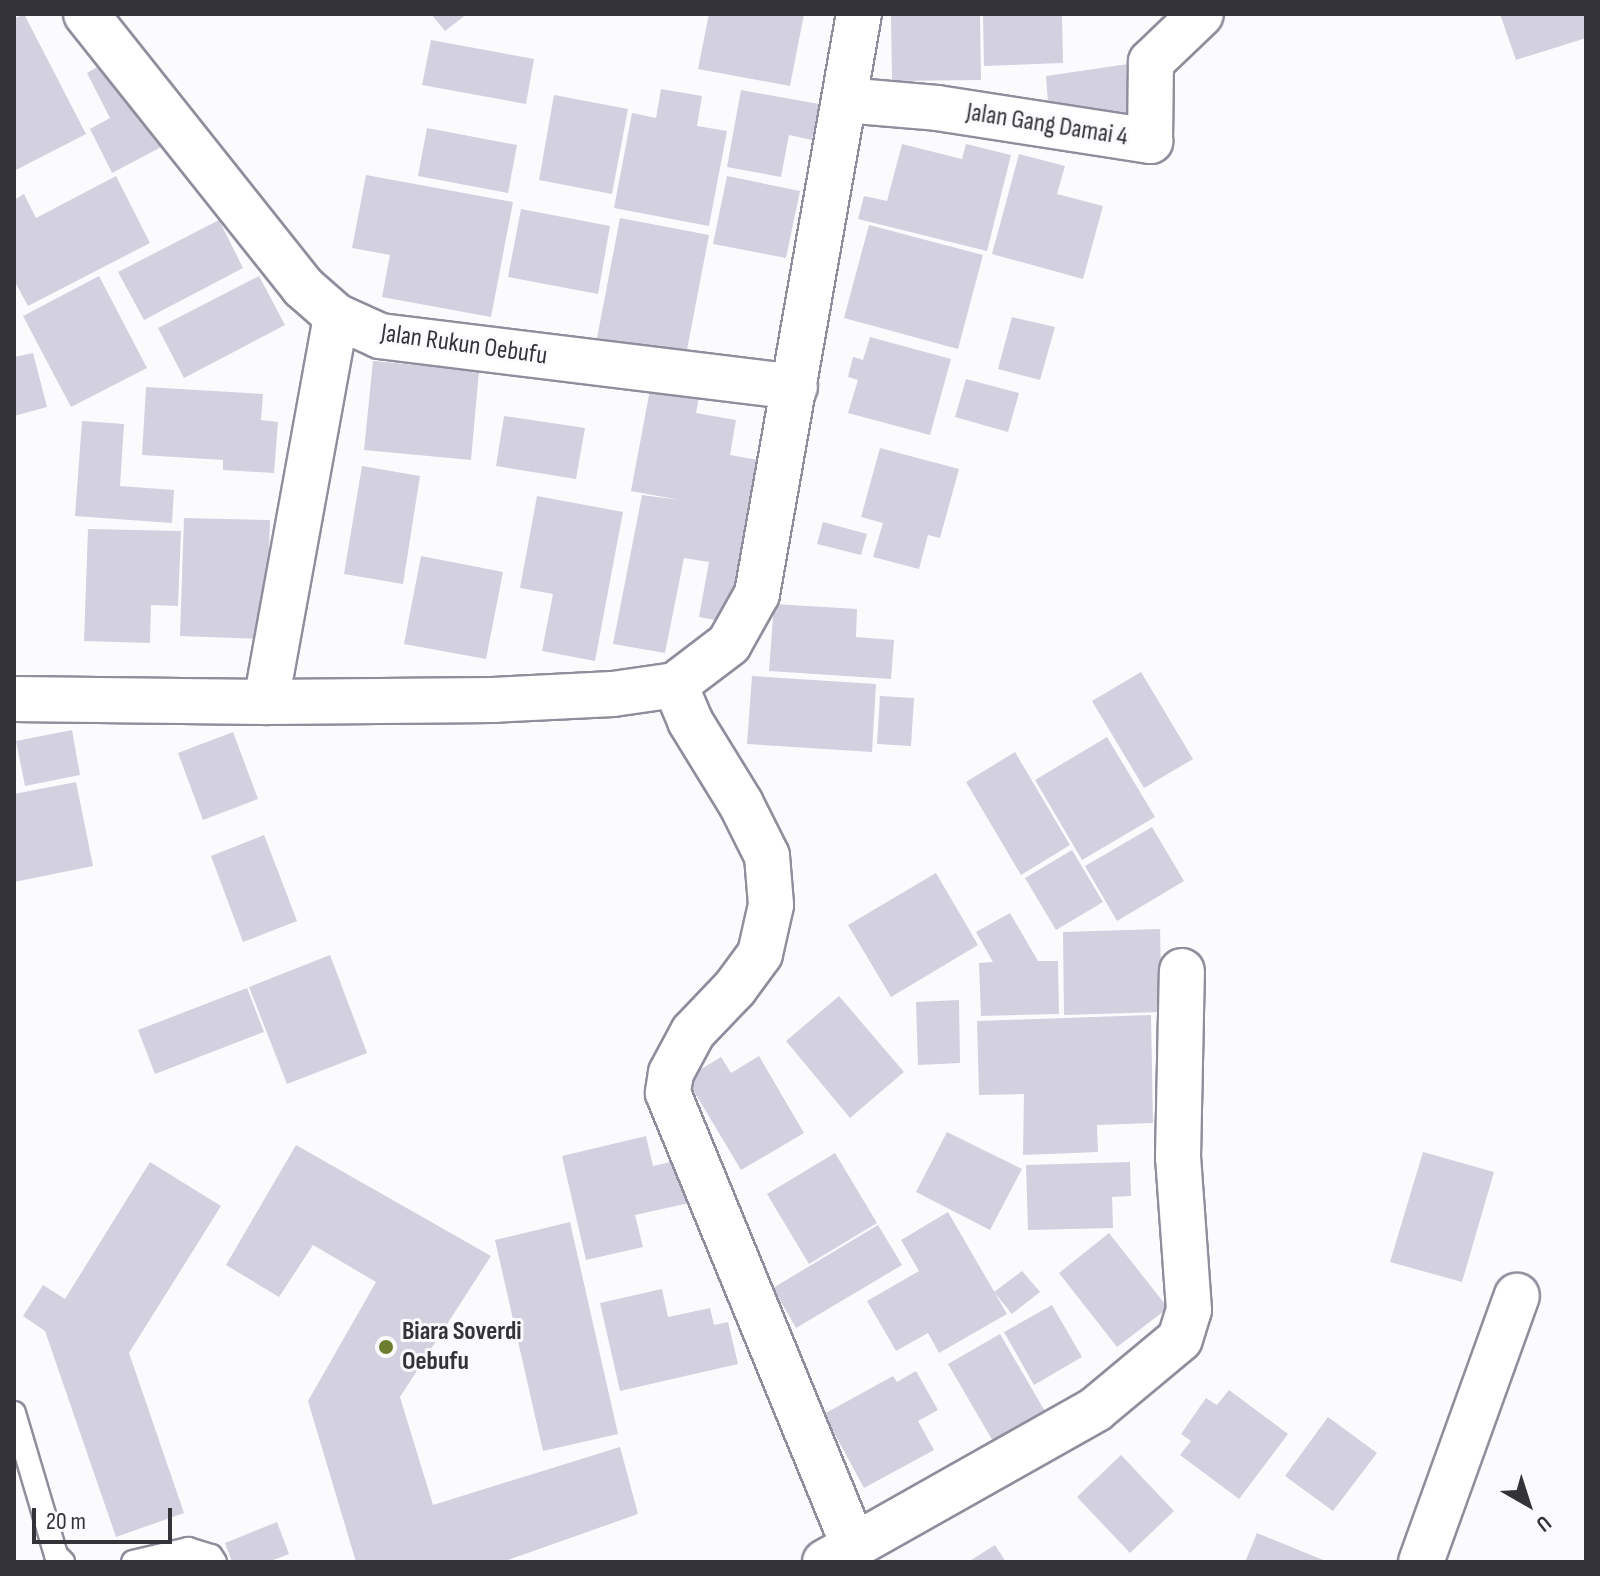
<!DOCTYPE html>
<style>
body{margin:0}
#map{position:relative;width:1600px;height:1576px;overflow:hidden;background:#fbfbfe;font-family:"Sofia Sans Condensed",sans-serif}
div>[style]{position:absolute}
.building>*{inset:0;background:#d3d0e0}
.roads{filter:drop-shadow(2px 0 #908e9c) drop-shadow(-2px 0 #908e9c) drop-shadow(0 2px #908e9c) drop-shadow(0 -2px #908e9c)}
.lane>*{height:22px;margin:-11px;padding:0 11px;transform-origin:11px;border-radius:11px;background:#fff}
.street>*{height:44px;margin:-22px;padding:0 22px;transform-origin:22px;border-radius:22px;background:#fff}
.dots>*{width:22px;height:22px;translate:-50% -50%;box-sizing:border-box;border:4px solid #fbfbfe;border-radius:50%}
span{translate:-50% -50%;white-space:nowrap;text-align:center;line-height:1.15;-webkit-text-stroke:6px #fbfbfe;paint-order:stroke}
.street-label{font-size:26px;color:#343339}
.poi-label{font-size:26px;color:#343339;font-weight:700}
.left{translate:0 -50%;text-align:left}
.frame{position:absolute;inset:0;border:16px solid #343339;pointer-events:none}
.north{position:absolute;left:1488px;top:1464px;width:80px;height:80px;-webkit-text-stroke:6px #fbfbfe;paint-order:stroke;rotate:141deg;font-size:22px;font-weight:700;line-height:32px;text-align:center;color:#343339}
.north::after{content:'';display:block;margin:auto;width:28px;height:36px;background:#343339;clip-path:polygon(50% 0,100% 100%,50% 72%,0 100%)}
.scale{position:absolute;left:32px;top:1508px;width:140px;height:36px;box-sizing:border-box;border:4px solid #343339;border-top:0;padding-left:10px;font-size:24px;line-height:28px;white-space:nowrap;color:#343339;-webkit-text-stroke:6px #fbfbfe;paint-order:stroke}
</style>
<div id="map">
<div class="building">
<i style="clip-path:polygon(24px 14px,86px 134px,14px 171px,14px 19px)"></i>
<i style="clip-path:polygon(431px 14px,467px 14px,445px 31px)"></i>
<i style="clip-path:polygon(709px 14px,804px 14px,790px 86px,698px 69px)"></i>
<i style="clip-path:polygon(891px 14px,980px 14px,981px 80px,892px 81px)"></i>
<i style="clip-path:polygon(983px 14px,1062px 14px,1063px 63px,984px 66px)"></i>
<i style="clip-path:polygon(1500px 14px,1586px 14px,1586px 38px,1516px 60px)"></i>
<i style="clip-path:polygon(431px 40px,534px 59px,526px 104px,422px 85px)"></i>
<i style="clip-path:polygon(113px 58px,165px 145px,112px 173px,90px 129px,110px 118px,87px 73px)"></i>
<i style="clip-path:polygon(1128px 64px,1126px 114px,1049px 116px,1046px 76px)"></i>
<i style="clip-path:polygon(661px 89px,702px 96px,697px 126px,727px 131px,709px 226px,614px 208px,632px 113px,656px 118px)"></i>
<i style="clip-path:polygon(741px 90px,819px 104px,812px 140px,789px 135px,781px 177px,727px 167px)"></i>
<i style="clip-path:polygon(554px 95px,628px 109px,612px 194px,539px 180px)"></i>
<i style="clip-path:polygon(427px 128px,517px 145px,508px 193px,418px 176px)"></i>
<i style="clip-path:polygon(902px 144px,962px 159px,966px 144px,1011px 155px,987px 251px,858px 219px,864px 196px,887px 201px)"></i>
<i style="clip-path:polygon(1019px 154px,1065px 166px,1057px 194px,1103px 206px,1083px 279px,992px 254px)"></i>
<i style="clip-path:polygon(366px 175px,513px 202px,491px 317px,382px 297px,390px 255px,352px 248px)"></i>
<i style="clip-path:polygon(116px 176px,150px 243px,28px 306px,14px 280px,14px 200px,24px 194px,36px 218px)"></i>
<i style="clip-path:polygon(727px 176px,800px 191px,786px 258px,713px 244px)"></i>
<i style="clip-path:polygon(521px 209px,610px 226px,598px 294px,508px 277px)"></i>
<i style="clip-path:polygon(620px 218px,709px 235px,686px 355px,597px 338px)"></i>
<i style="clip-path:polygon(219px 220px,243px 268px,144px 320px,118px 272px)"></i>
<i style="clip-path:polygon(869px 225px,983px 255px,958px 349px,844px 318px)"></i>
<i style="clip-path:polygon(99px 276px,147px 368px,71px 407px,23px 316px)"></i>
<i style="clip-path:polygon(259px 276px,285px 325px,184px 378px,158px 328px)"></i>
<i style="clip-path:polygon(1012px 317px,1055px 327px,1040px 380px,998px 369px)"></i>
<i style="clip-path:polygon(870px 337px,951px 359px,930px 435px,848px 413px,858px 380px,848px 377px,853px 357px,863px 360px)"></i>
<i style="clip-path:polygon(33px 353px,47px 407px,14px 416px,14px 357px)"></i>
<i style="clip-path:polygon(373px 361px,479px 371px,471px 460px,364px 450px)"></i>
<i style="clip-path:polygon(966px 379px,1019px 393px,1008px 432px,955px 417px)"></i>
<i style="clip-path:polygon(651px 384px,700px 392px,696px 413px,736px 420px,730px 455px,764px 461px,735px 624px,699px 617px,709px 562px,684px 558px,665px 653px,613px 644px,642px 495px,680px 500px,631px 491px)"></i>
<i style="clip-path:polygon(146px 387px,263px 394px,261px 420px,278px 422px,274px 473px,223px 470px,223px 460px,142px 455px)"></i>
<i style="clip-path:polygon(504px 416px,585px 428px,576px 479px,496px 466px)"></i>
<i style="clip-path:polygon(82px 421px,124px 424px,120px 486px,174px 490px,172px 523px,75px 516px)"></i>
<i style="clip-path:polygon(880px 448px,959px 469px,940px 538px,928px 535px,919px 569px,873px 557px,883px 523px,861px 517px)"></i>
<i style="clip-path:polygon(362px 466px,420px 476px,403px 584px,344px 574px)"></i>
<i style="clip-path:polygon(537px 496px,623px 512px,595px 661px,542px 651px,553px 594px,520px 588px)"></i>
<i style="clip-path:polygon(184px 518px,270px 520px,266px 639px,180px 636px)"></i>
<i style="clip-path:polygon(823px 522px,867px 534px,861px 555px,817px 544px)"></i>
<i style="clip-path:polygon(88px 529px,181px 531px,178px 606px,151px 605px,150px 643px,84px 641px)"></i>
<i style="clip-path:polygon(421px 556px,503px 572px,486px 659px,404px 644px)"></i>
<i style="clip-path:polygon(774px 604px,857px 609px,856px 637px,894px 640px,891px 679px,769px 671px)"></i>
<i style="clip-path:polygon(1141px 672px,1193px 759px,1144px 788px,1092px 701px)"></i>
<i style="clip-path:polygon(752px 676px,876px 684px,872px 752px,747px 744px)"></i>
<i style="clip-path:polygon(880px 696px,914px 698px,911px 746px,877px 744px)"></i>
<i style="clip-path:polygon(72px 730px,80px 775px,25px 786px,16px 741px)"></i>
<i style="clip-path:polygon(233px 732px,258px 799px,203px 820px,178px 753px)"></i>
<i style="clip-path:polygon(1107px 737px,1155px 817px,1082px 860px,1035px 780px)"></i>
<i style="clip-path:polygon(1015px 752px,1070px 845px,1021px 875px,966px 782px)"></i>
<i style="clip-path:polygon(76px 782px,93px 866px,14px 882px,14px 794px)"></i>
<i style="clip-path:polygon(1152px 827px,1184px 881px,1117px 921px,1085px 866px)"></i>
<i style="clip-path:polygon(264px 835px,297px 921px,243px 942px,211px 856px)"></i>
<i style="clip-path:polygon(1072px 850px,1103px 902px,1056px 930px,1025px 878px)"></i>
<i style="clip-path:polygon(936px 873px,978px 945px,891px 997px,848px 925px)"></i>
<i style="clip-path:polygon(1010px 913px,1038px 961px,1058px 961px,1059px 1014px,981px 1016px,979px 963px,993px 962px,976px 932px)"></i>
<i style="clip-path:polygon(1160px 929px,1162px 1012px,1064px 1015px,1063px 932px)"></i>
<i style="clip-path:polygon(330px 955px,367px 1053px,287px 1084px,249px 987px)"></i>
<i style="clip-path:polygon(247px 988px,264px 1032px,155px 1074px,138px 1030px)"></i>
<i style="clip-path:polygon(839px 996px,904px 1072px,850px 1118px,786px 1041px)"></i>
<i style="clip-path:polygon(959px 1000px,960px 1063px,918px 1065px,916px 1002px)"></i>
<i style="clip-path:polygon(1151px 1015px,1153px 1123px,1097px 1125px,1098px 1152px,1023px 1155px,1024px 1094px,979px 1095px,977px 1021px)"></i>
<i style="clip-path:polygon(759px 1056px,804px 1133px,741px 1170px,686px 1078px,721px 1057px,731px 1073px)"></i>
<i style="clip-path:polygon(947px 1132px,1022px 1169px,990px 1230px,916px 1192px)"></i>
<i style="clip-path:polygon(646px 1136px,653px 1166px,679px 1160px,689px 1203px,635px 1215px,643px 1247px,586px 1260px,562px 1156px)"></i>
<i style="clip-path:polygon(296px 1145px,491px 1256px,400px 1397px,433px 1505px,620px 1447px,638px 1514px,502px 1562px,356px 1562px,308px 1401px,376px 1282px,313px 1245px,279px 1297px,226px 1265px)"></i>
<i style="clip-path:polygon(1423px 1152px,1494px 1172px,1462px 1282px,1390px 1262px)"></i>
<i style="clip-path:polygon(835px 1153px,877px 1223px,809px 1264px,767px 1194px)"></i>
<i style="clip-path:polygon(150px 1162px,221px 1206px,129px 1353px,184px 1513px,116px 1537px,45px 1331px,23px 1316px,43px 1285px,65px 1299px)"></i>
<i style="clip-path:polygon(1130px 1162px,1131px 1196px,1112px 1197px,1113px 1228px,1028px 1230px,1026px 1165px)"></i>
<i style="clip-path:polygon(948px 1212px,1007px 1314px,939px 1353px,928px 1333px,896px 1351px,867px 1301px,919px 1271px,901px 1240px)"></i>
<i style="clip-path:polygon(570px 1222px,618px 1434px,543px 1451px,495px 1240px)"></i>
<i style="clip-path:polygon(878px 1225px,902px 1265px,796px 1328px,773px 1288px)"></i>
<i style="clip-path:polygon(1109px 1233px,1168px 1308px,1117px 1347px,1059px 1273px)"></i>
<i style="clip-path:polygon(1022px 1271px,1040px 1292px,1012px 1314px,994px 1292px)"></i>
<i style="clip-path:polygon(662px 1289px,668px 1317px,710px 1308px,714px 1325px,728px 1322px,738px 1364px,620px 1391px,600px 1303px)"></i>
<i style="clip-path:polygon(1052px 1305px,1082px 1357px,1034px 1385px,1004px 1332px)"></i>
<i style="clip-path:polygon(1000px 1334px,1046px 1413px,994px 1443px,948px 1364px)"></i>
<i style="clip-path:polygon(916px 1371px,938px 1410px,918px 1421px,934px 1450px,864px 1488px,824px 1414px,893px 1376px,897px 1382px)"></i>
<i style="clip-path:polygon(1229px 1390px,1288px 1434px,1239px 1499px,1180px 1455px,1191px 1441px,1181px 1434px,1206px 1398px,1217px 1405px)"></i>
<i style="clip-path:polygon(1328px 1417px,1377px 1453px,1333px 1511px,1285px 1476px)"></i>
<i style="clip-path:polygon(1121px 1455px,1174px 1511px,1130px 1553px,1077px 1497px)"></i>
<i style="clip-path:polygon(277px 1522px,289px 1554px,268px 1562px,232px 1562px,225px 1543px)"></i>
<i style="clip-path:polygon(1257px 1533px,1328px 1562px,1245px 1562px)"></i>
<i style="clip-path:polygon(995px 1545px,1006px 1562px,968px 1562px)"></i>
</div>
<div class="roads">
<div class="lane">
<i style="left:14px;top:1413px;width:148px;rotate:73.5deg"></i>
<i style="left:56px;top:1555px;width:10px;rotate:45deg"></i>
<i style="left:133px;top:1562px;width:57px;rotate:-13.3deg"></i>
<i style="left:188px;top:1549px;width:24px;rotate:17deg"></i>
<i style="left:211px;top:1556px;width:7px;rotate:56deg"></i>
</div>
<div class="street">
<i style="left:86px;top:14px;width:349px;rotate:51.5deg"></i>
<i style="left:303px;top:287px;width:44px;rotate:41.3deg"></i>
<i style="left:336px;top:316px;width:48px;rotate:24.4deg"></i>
<i style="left:380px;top:336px;width:418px;rotate:7deg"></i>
<i style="left:844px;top:100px;width:93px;rotate:4.9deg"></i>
<i style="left:937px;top:108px;width:216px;rotate:8.8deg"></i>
<i style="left:1150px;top:141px;width:79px;rotate:-89.3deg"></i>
<i style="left:1151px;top:62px;width:69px;rotate:-43.8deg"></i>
<i style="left:675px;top:685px;width:39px;rotate:67deg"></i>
<i style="left:690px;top:721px;width:97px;rotate:58.4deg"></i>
<i style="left:741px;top:804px;width:58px;rotate:63.4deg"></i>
<i style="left:767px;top:856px;width:49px;rotate:85.3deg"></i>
<i style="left:771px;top:905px;width:50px;rotate:102.7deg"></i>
<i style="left:760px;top:954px;width:42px;rotate:126.3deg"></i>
<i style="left:735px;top:988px;width:61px;rotate:133.7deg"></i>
<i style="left:693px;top:1032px;width:47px;rotate:118.2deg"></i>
<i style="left:671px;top:1073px;width:20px;rotate:99deg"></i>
<i style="left:668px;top:1093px;width:487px;rotate:67.7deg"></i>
<i style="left:14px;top:699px;width:252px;rotate:0.7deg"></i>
<i style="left:266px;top:702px;width:227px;rotate:-0.5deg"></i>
<i style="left:493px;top:700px;width:120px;rotate:-2.9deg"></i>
<i style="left:613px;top:694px;width:63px;rotate:-8.3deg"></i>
<i style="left:675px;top:685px;width:68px;rotate:-37.2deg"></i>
<i style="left:729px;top:644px;width:57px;rotate:-60.8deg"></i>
<i style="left:757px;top:594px;width:589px;rotate:-80.03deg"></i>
<i style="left:266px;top:702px;width:392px;rotate:-79.7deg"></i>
<i style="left:825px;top:1562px;width:311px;rotate:-29.4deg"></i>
<i style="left:1096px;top:1409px;width:109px;rotate:-39.8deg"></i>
<i style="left:1180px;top:1339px;width:30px;rotate:-73deg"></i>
<i style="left:1189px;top:1310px;width:153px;rotate:-94.1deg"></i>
<i style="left:1178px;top:1157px;width:186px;rotate:-88.8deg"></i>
<i style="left:1421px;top:1562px;width:283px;rotate:-70.2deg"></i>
</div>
</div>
<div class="dots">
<i style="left:386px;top:1347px;background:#6c7e2d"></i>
</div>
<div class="street-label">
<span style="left:1047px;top:125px;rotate:9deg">Jalan Gang Damai 4</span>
<span style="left:464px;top:345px;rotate:8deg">Jalan Rukun Oebufu</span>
</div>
<div class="poi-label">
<span class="left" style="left:402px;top:1347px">Biara Soverdi<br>Oebufu</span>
</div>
<div class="frame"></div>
<div class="north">U</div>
<div class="scale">20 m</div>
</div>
